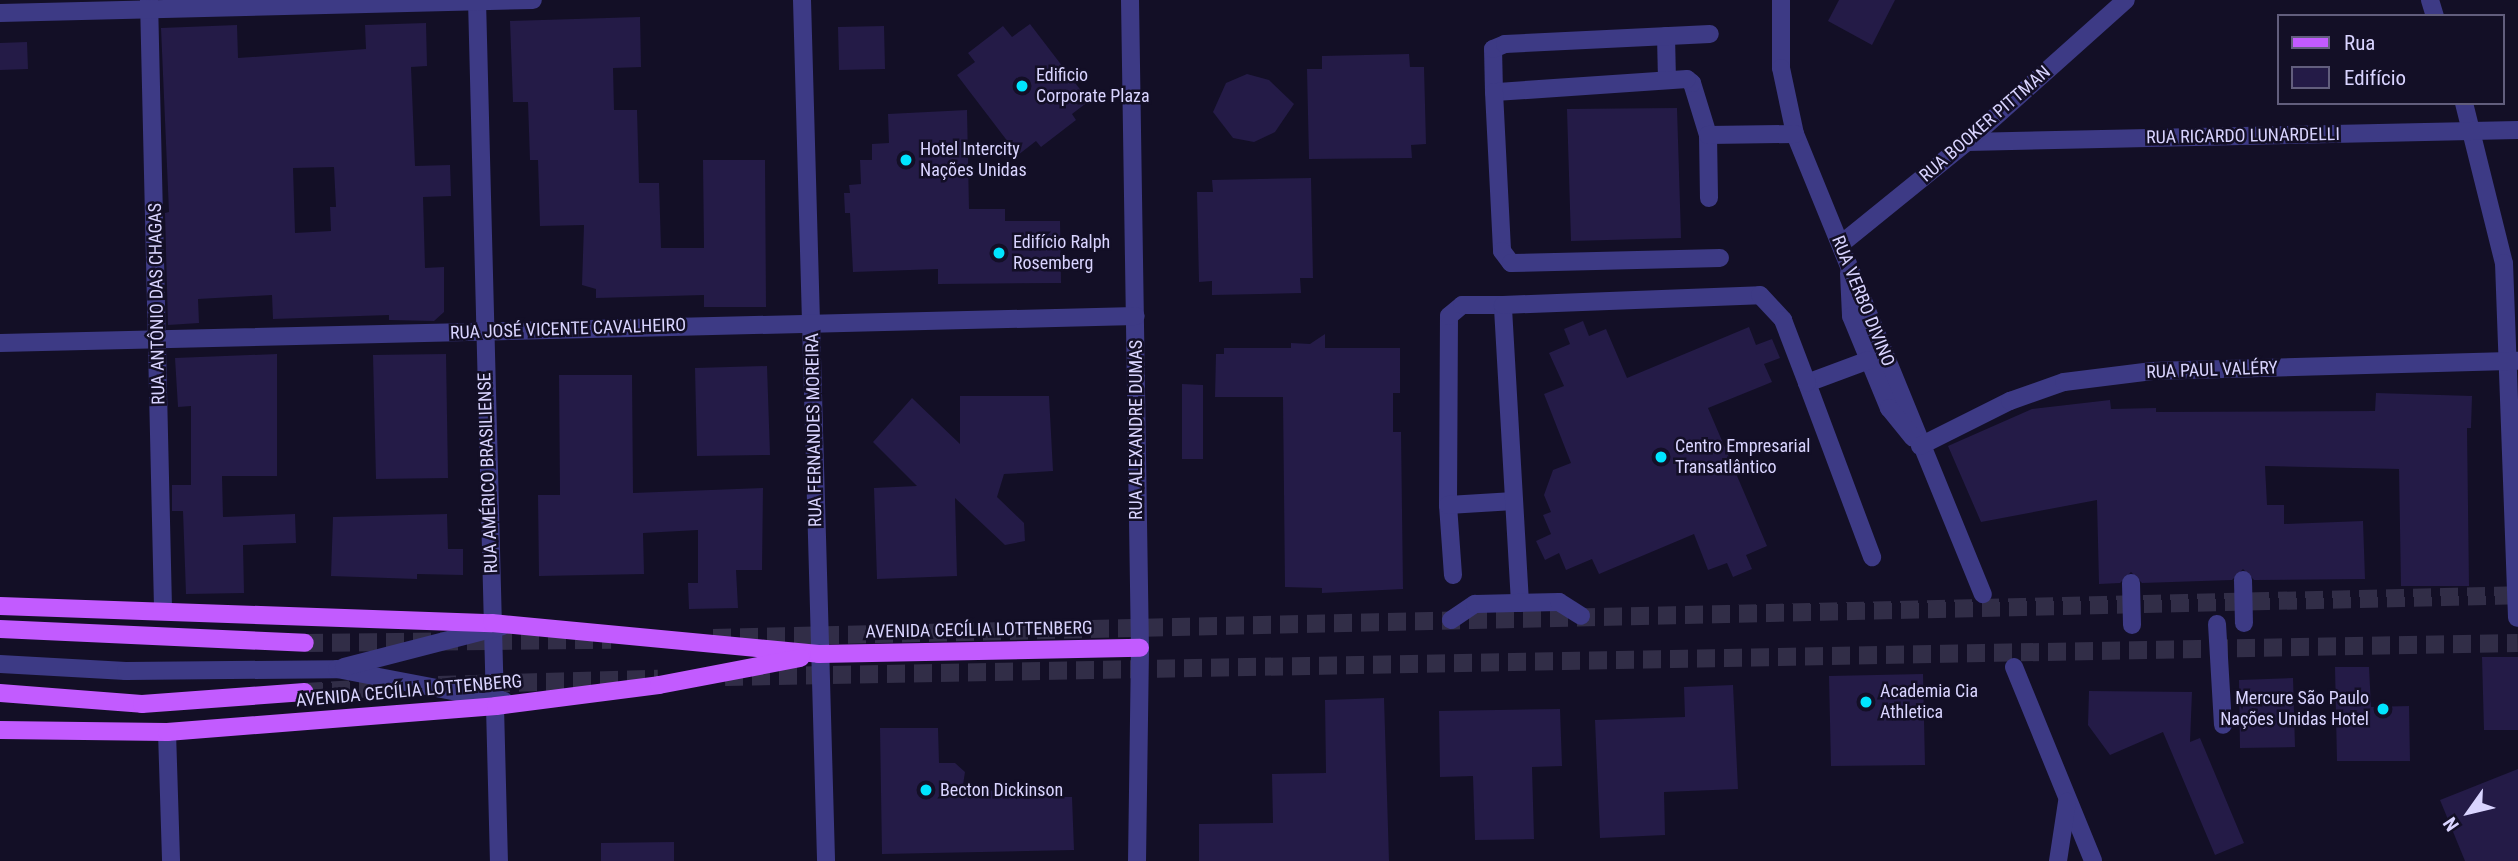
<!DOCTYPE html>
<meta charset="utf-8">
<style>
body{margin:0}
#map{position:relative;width:2518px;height:861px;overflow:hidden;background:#130f26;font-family:"Roboto Condensed",sans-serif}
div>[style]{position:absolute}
.building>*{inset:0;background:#241b47}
.major-tunnel>*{height:18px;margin-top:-9px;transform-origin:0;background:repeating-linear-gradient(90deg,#312d47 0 18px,transparent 0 27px)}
.minor>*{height:18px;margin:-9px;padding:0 9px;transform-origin:9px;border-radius:9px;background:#3d3a85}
.major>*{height:18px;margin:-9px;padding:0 9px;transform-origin:9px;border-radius:9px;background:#c25bff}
.dots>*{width:19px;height:19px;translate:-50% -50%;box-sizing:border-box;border:4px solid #130f26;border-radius:50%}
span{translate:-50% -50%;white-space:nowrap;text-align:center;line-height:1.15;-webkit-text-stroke:5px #130f26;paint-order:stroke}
.poi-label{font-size:18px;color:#d9d4ff}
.left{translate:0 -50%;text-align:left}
.right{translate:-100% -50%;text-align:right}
.street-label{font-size:18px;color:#d9d4ff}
.legend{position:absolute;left:2277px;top:14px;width:228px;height:91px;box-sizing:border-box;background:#130f26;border:2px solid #625e7d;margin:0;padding:9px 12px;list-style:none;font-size:21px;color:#d9d4ff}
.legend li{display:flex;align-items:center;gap:14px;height:35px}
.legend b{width:35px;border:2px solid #625e7d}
.north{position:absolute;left:2434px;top:777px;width:70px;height:70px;-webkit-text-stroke:5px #130f26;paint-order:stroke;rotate:236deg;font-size:19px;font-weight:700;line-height:28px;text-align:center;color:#d9d4ff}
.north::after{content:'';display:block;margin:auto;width:24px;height:32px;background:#d9d4ff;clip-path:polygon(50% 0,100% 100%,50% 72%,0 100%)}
</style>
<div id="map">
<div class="building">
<i style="clip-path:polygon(1839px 0,1895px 0,1872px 45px,1828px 21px)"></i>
<i style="clip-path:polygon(640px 17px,641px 67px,613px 68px,614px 110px,637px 110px,639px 183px,659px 183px,661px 248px,704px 248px,703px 160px,765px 160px,766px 307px,704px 307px,704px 295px,596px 298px,596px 289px,582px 285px,584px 225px,540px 226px,538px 160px,530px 160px,528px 102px,513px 102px,510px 21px)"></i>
<i style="clip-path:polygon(evenodd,426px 23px,427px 66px,411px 67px,415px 166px,450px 165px,451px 196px,423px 197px,425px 268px,444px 267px,444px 312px,434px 321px,389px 320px,389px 315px,273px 319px,272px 295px,198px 299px,199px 323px,168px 325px,165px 213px,169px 212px,161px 28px,237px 25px,238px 58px,366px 49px,365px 25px,426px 23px,334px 167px,336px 207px,330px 207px,331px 231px,295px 233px,293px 168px,334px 167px)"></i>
<i style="clip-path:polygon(1030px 24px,1089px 101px,1072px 114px,1076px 120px,1041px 147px,1036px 141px,1018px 155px,957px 75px,975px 62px,968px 53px,1003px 26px,1012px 37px)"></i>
<i style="clip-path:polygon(884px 26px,885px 69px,839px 70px,838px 27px)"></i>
<i style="clip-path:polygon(27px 42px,28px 69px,0 70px,0 43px)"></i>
<i style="clip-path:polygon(1409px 54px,1410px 67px,1424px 67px,1426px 144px,1411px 145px,1412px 158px,1309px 159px,1307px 69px,1322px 69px,1322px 56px)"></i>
<i style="clip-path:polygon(1247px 74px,1269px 80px,1294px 104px,1275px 132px,1254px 142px,1233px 138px,1213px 112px,1226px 83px)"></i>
<i style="clip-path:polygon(1677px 108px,1681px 238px,1571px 241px,1567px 109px)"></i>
<i style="clip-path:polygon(967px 110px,969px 209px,1005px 209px,1005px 221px,1060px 221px,1061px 283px,938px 284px,938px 269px,853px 272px,850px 213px,845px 213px,844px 193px,850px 193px,849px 185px,861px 184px,860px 160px,872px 160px,872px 144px,889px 143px,888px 114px)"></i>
<i style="clip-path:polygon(1311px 178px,1313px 278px,1300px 278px,1301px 293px,1212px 295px,1212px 281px,1199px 282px,1197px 192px,1213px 192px,1212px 180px)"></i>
<i style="clip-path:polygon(1583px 321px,1589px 336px,1606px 329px,1627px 378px,1749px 327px,1756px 345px,1772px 339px,1780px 358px,1764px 364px,1772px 382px,1708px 408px,1767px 546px,1746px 555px,1752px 569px,1733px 577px,1727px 563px,1708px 570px,1694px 534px,1599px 574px,1592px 559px,1566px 570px,1559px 553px,1545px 560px,1536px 541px,1551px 534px,1543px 515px,1551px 512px,1544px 495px,1553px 470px,1571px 463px,1544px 394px,1564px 386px,1549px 353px,1570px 344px,1564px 329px)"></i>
<i style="clip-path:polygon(1325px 334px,1325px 348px,1400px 348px,1400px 393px,1393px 393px,1393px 432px,1401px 432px,1403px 589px,1322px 593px,1322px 588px,1285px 587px,1283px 397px,1215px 397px,1216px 354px,1224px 354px,1224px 348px,1291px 348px,1291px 343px,1310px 344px)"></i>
<i style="clip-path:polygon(277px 354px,277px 476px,222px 476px,223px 517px,295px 514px,296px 543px,243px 545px,244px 593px,186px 594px,183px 511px,172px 511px,172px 485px,191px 485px,191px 406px,178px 407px,175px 358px)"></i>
<i style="clip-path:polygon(446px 354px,448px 478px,376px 479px,373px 355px)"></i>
<i style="clip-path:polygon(767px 366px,770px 455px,697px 456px,695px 368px)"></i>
<i style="clip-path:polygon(559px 375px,632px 375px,633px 493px,763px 488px,762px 570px,736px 570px,738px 608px,689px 609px,688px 583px,698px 583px,698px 530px,643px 533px,644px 574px,539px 576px,538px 495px,560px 495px)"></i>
<i style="clip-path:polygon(1182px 384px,1203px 385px,1203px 459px,1182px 459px)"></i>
<i style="clip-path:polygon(2376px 393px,2472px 396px,2471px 428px,2467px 428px,2469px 586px,2401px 586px,2399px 469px,2265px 466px,2267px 505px,2284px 505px,2284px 524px,2363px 521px,2365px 579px,2254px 580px,2243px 569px,2232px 580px,2142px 583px,2131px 572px,2120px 583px,2099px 584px,2097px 500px,1981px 522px,1948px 446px,2032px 409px,2110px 400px,2111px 409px,2156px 408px,2156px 412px,2375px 411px)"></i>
<i style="clip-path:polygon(960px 396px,1049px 396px,1053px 471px,1004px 474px,997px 497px,1024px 523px,1025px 541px,1005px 545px,955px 498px,957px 576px,877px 579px,874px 488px,917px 486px,873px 442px,912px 398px,960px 444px)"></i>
<i style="clip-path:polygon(447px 514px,448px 549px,463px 549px,463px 575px,417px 574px,417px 579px,331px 576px,333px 517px)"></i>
<i style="clip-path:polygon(2482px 657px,2518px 657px,2518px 730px,2484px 730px)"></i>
<i style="clip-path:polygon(2335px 667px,2369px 667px,2371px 707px,2409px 706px,2410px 761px,2337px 761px)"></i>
<i style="clip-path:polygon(1923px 674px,1925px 765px,1831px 766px,1829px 676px)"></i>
<i style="clip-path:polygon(2293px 678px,2295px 747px,2240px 748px,2239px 680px)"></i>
<i style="clip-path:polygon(1733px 685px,1738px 789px,1664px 792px,1665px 835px,1600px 838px,1595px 720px,1685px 717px,1684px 687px)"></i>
<i style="clip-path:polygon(2089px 691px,2192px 692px,2190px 742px,2200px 738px,2244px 843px,2215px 855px,2163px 732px,2110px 755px,2088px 725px)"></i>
<i style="clip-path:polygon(1384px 698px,1389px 861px,1199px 861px,1199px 824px,1273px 823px,1272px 774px,1326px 773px,1325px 700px)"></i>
<i style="clip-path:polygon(1560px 709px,1562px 766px,1532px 767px,1534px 839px,1475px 840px,1473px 776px,1440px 777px,1439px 711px)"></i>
<i style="clip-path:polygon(880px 728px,938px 728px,939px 763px,955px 763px,965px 772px,962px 791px,1047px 790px,1048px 797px,1072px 797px,1074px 850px,882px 854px)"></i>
<i style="clip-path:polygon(2518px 769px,2518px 861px,2465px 861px,2440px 800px)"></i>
<i style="clip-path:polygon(674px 842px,674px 861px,601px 861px,601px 843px)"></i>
</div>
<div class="major-tunnel">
<i style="left:713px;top:638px;width:1806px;rotate:-1.36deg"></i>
<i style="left:305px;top:643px;width:306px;rotate:-0.6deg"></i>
<i style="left:725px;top:677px;width:1793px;rotate:-1.09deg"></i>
<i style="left:438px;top:685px;width:220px;rotate:-1.6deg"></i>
<i style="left:305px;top:692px;width:105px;rotate:-3.3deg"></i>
</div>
<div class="minor">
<i style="left:149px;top:0;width:608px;rotate:88.68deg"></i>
<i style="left:477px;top:0;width:861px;rotate:88.54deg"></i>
<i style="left:802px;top:0;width:861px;rotate:88.4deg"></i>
<i style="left:1130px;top:0;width:648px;rotate:89.12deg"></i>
<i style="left:1140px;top:648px;width:213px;rotate:90.8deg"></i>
<i style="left:1781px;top:0;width:68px;rotate:90deg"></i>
<i style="left:1781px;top:68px;width:67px;rotate:78deg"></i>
<i style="left:1795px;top:134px;width:497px;rotate:67.8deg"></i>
<i style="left:2430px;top:0;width:17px;rotate:73deg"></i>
<i style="left:0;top:13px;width:533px;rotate:-1.4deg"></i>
<i style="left:1666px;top:36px;width:43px;rotate:88.7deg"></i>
<i style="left:1494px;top:92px;width:43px;rotate:-91.3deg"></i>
<i style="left:1493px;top:49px;width:13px;rotate:-23deg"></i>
<i style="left:1505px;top:44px;width:205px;rotate:-2.8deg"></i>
<i style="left:2464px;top:103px;width:165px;rotate:76deg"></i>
<i style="left:2504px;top:263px;width:355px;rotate:87.9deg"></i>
<i style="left:1708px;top:135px;width:54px;rotate:-107.1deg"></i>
<i style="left:1692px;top:83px;width:6px;rotate:-141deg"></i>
<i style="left:1687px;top:79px;width:193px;rotate:176.1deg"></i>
<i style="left:1494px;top:92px;width:159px;rotate:87.1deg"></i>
<i style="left:1502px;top:251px;width:15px;rotate:53deg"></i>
<i style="left:1511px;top:263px;width:209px;rotate:-1.4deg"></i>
<i style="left:1967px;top:142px;width:551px;rotate:-1.25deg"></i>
<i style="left:1709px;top:198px;width:63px;rotate:-90.9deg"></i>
<i style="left:1708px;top:135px;width:87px;rotate:-0.7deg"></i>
<i style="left:1841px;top:244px;width:162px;rotate:-39deg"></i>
<i style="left:1967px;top:142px;width:213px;rotate:-41.8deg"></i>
<i style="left:1849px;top:273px;width:43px;rotate:87.3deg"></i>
<i style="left:1851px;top:316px;width:100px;rotate:67.6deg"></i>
<i style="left:1889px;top:408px;width:38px;rotate:51deg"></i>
<i style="left:0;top:343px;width:1136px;rotate:-1.36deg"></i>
<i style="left:1869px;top:360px;width:66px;rotate:159.6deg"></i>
<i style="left:1807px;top:383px;width:186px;rotate:69.5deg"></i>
<i style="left:1920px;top:446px;width:101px;rotate:-26.6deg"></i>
<i style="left:2010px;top:401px;width:57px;rotate:-19.4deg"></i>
<i style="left:2064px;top:382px;width:89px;rotate:-7.1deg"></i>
<i style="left:2152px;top:371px;width:366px;rotate:-1.6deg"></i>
<i style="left:1448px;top:505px;width:189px;rotate:-89.7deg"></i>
<i style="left:1449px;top:316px;width:17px;rotate:-40deg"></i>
<i style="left:1462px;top:305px;width:41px"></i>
<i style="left:1453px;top:575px;width:70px;rotate:-94.1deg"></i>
<i style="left:1448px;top:505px;width:66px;rotate:-3.5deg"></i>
<i style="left:2243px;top:580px;width:43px;rotate:88.7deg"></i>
<i style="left:2131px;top:583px;width:42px;rotate:88.6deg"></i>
<i style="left:1520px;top:603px;width:298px;rotate:-93.3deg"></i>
<i style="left:1503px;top:305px;width:257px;rotate:-2.2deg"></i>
<i style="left:1760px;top:295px;width:34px;rotate:47deg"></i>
<i style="left:1783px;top:320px;width:67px;rotate:69.1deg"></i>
<i style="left:1451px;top:620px;width:29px;rotate:-34deg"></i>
<i style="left:1475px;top:604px;width:84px;rotate:-1.4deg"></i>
<i style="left:1559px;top:602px;width:26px;rotate:32deg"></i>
<i style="left:2217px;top:624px;width:101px;rotate:86.6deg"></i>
<i style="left:0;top:664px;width:126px;rotate:3.2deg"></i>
<i style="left:126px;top:671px;width:211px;rotate:-0.5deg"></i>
<i style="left:337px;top:669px;width:170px;rotate:10.8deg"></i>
<i style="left:344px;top:667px;width:164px;rotate:-14.5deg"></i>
<i style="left:2014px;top:667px;width:209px;rotate:67.8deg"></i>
<i style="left:167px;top:732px;width:129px;rotate:88.2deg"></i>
<i style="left:2058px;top:861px;width:60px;rotate:-81.3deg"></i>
</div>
<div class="major">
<i style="left:0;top:606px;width:492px;rotate:2deg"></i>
<i style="left:492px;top:623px;width:328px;rotate:5.4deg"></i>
<i style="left:819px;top:654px;width:321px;rotate:-1.1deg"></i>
<i style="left:0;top:629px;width:305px;rotate:2.6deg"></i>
<i style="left:0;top:693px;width:142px;rotate:4.4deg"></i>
<i style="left:142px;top:704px;width:163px;rotate:-4.2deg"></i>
<i style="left:0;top:730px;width:167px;rotate:0.7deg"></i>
<i style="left:167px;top:732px;width:330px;rotate:-4.5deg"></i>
<i style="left:496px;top:706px;width:164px;rotate:-7.3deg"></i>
<i style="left:659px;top:685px;width:144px;rotate:-10.8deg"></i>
</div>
<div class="dots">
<i style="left:1022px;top:86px;background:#00e5ff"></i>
<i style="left:906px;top:160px;background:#00e5ff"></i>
<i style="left:999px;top:253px;background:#00e5ff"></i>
<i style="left:1661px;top:457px;background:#00e5ff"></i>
<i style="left:1866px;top:702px;background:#00e5ff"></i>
<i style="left:2383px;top:709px;background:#00e5ff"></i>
<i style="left:926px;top:790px;background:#00e5ff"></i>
</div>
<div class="poi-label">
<span class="left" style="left:1036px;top:86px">Edificio<br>Corporate Plaza</span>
<span class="left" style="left:920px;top:160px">Hotel Intercity<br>Nações Unidas</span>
<span class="left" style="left:1013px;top:253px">Edifício Ralph<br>Rosemberg</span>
<span class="left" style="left:1675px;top:457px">Centro Empresarial<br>Transatlântico</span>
<span class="left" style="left:1880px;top:702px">Academia Cia<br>Athletica</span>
<span class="right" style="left:2369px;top:709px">Mercure São Paulo<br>Nações Unidas Hotel</span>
<span class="left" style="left:940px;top:790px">Becton Dickinson</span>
</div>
<div class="street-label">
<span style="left:1985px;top:124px;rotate:-41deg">RUA BOOKER PITTMAN</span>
<span style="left:2243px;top:136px;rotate:-1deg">RUA RICARDO LUNARDELLI</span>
<span style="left:1863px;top:301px;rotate:68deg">RUA VERBO DIVINO</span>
<span style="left:157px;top:304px;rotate:-91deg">RUA ANTÔNIO DAS CHAGAS</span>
<span style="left:568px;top:329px;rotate:-2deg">RUA JOSÉ VICENTE CAVALHEIRO</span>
<span style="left:2212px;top:370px;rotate:-2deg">RUA PAUL VALÉRY</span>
<span style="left:814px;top:430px;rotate:-91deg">RUA FERNANDES MOREIRA</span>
<span style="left:1136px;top:430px;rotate:-90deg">RUA ALEXANDRE DUMAS</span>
<span style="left:488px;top:473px;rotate:-92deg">RUA AMÉRICO BRASILIENSE</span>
<span style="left:979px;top:630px;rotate:-1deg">AVENIDA CECÍLIA LOTTENBERG</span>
<span style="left:409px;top:691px;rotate:-5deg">AVENIDA CECÍLIA LOTTENBERG</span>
</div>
<ul class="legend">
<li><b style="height:9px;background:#c25bff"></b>Rua</li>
<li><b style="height:19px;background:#241b47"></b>Edifício</li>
</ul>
<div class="north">N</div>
</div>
